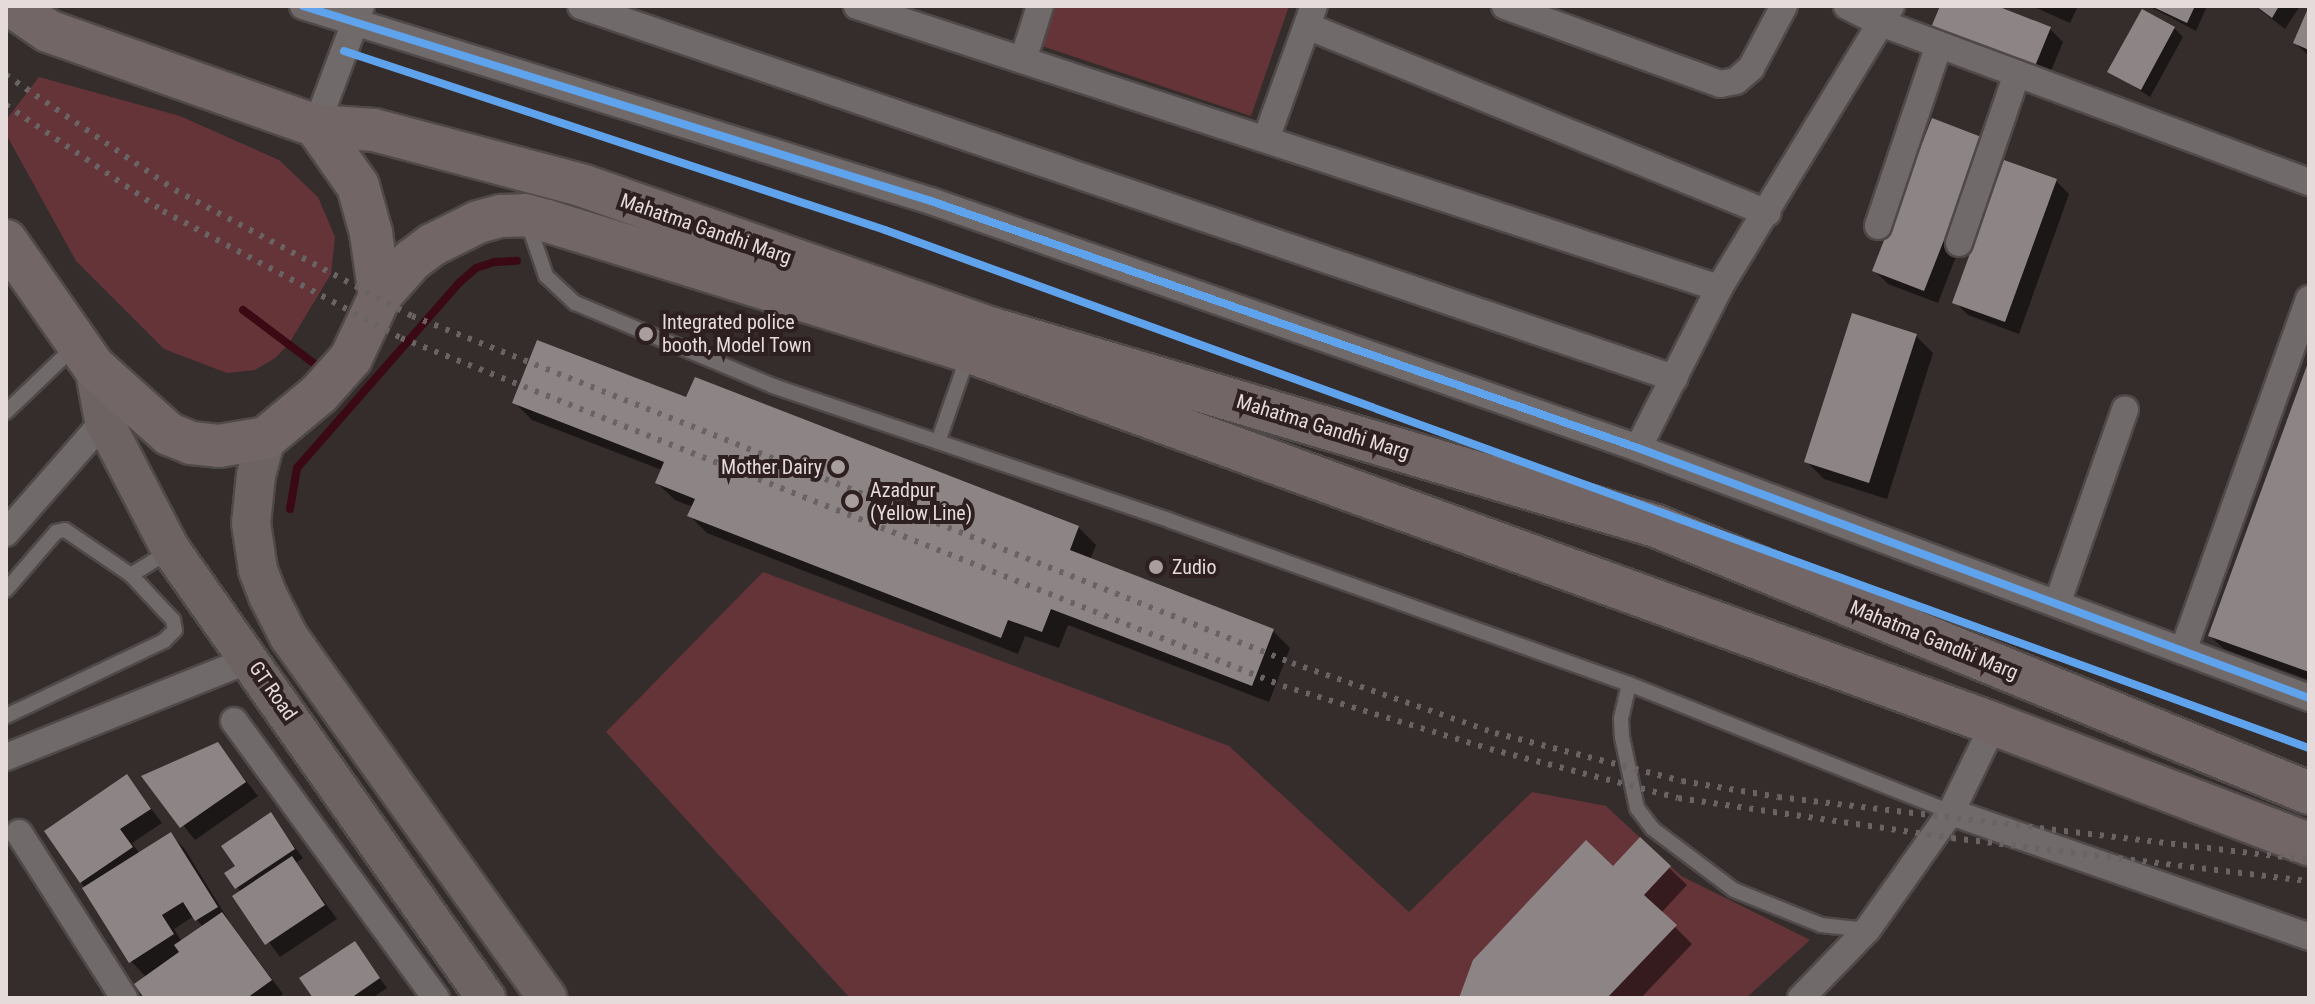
<!DOCTYPE html>
<style>
body{margin:0}
#map{position:relative;width:2315px;height:1004px;overflow:hidden;background:#352c2c;font-family:"Roboto Condensed",sans-serif}
div>[style]{position:absolute}
.green>*{inset:0;background:#653439}
.shadow>*{inset:0;background:#0007}
.stream>*{height:8px;margin:-4px;padding:0 4px;transform-origin:4px;border-radius:4px;background:#3a0913}
.building>*{inset:0;background:#8d8585}
.roads{filter:drop-shadow(2px 0 #504949) drop-shadow(-2px 0 #504949) drop-shadow(0 2px #504949) drop-shadow(0 -2px #504949)}
.lane>*{height:14px;margin:-7px;padding:0 7px;transform-origin:7px;border-radius:7px;background:#706a6a}
.street>*{height:26px;margin:-13px;padding:0 13px;transform-origin:13px;border-radius:13px;background:#706a6a}
.secondary>*{height:38px;margin:-19px;padding:0 19px;transform-origin:19px;border-radius:19px;background:#6d6363}
.primary>*{height:42px;margin:-21px;padding:0 21px;transform-origin:21px;border-radius:21px;background:#736667}
.rail>*{height:6px;margin-top:-3px;transform-origin:0;background:repeating-linear-gradient(90deg,#6a6363 0 4px,transparent 0 12px)}
.cycleway>*{height:8px;margin:-4px;padding:0 4px;transform-origin:4px;border-radius:4px;background:#60a3ed}
.dots>*{width:22px;height:22px;translate:-50% -50%;box-sizing:border-box;border:4px solid #2e1f20;border-radius:50%}
span{translate:-50% -50%;white-space:nowrap;text-align:center;line-height:1.15;-webkit-text-stroke:8px #2e1f20;paint-order:stroke}
.street-label{font-size:20px;color:#e6dbdb}
.poi-label{font-size:20px;color:#e6dbdb}
.left{translate:0 -50%;text-align:left}
.right{translate:-100% -50%;text-align:right}
.frame{position:absolute;inset:0;border:8px solid #e6dbdb;pointer-events:none}
</style>
<div id="map">
<div class="green">
<i style="clip-path:polygon(1050px 6px,1289px 6px,1251px 116px,1039px 45px)"></i>
<i style="clip-path:polygon(39px 77px,180px 116px,279px 160px,318px 197px,335px 237px,331px 274px,288px 345px,275px 358px,255px 370px,227px 373px,164px 349px,76px 261px,6px 134px,6px 120px)"></i>
<i style="clip-path:polygon(763px 572px,1229px 746px,1409px 912px,1532px 792px,1606px 806px,1681px 876px,1810px 940px,1746px 998px,850px 998px,606px 732px)"></i>
</div>
<div class="shadow">
<i style="clip-path:polygon(1942px 6px,1992px 6px,2050px 29px,2063px 42px,2046px 83px)"></i>
<i style="clip-path:polygon(2032px 6px,2078px 6px,2070px 23px)"></i>
<i style="clip-path:polygon(2149px 6px,2207px 6px,2196px 31px)"></i>
<i style="clip-path:polygon(2255px 6px,2300px 6px,2285px 29px)"></i>
<i style="clip-path:polygon(2309px 10px,2309px 56px,2295px 43px)"></i>
<i style="clip-path:polygon(2174px 28px,2183px 37px,2150px 97px,2110px 71px)"></i>
<i style="clip-path:polygon(1996px 153px,1938px 303px,1888px 284px,1875px 271px)"></i>
<i style="clip-path:polygon(2056px 181px,2069px 194px,2019px 334px,1968px 315px,1955px 302px)"></i>
<i style="clip-path:polygon(1916px 336px,1933px 353px,1887px 499px,1824px 479px,1807px 462px)"></i>
<i style="clip-path:polygon(2309px 365px,2309px 680px,2224px 649px,2210px 636px)"></i>
<i style="clip-path:polygon(687px 400px,1078px 527px,1096px 545px,1090px 560px,1273px 631px,1290px 648px,1269px 702px,1068px 625px,1059px 648px,1025px 636px,1018px 654px,707px 533px,690px 516px,693px 507px,675px 500px,657px 483px,662px 470px,532px 420px,515px 403px)"></i>
<i style="clip-path:polygon(218px 745px,258px 796px,195px 840px,144px 777px)"></i>
<i style="clip-path:polygon(evenodd,127px 777px,162px 823px,132px 843px,140px 854px,171px 835px,184px 848px,229px 921px,283px 994px,278px 998px,147px 998px,146px 977px,131px 961px,81px 882px,127px 777px,194px 916px,203px 927px,182px 942px,174px 929px,194px 916px)"></i>
<i style="clip-path:polygon(271px 815px,303px 858px,296px 863px,337px 919px,280px 957px,235px 897px,241px 892px,227px 874px,238px 867px)"></i>
<i style="clip-path:polygon(1640px 840px,1687px 885px,1661px 913px,1692px 944px,1641px 998px,1461px 998px,1613px 868px)"></i>
<i style="clip-path:polygon(355px 944px,387px 988px,372px 998px,315px 998px)"></i>
</div>
<div class="stream">
<i style="left:243px;top:310px;width:96px;rotate:37deg"></i>
<i style="left:290px;top:509px;width:42px;rotate:-80.3deg"></i>
<i style="left:297px;top:468px;width:247px;rotate:-48.8deg"></i>
<i style="left:460px;top:282px;width:21px;rotate:-41deg"></i>
<i style="left:476px;top:268px;width:20px;rotate:-18deg"></i>
<i style="left:495px;top:262px;width:22px;rotate:-3deg"></i>
</div>
<div class="building">
<i style="clip-path:polygon(1940px 6px,1997px 6px,2051px 27px,2033px 71px,1930px 30px)"></i>
<i style="clip-path:polygon(2151px 6px,2195px 6px,2187px 23px)"></i>
<i style="clip-path:polygon(2256px 6px,2279px 6px,2272px 18px)"></i>
<i style="clip-path:polygon(2309px 6px,2309px 50px,2293px 43px)"></i>
<i style="clip-path:polygon(2142px 9px,2175px 27px,2141px 90px,2107px 72px)"></i>
<i style="clip-path:polygon(1932px 118px,1984px 138px,1924px 291px,1872px 271px)"></i>
<i style="clip-path:polygon(2004px 160px,2057px 179px,2005px 322px,1952px 303px)"></i>
<i style="clip-path:polygon(1852px 313px,1917px 334px,1869px 483px,1804px 462px)"></i>
<i style="clip-path:polygon(537px 340px,686px 397px,695px 377px,1079px 526px,1070px 550px,1274px 629px,1252px 686px,1051px 609px,1042px 632px,1008px 620px,1001px 638px,687px 516px,695px 499px,655px 483px,664px 462px,512px 403px)"></i>
<i style="clip-path:polygon(2309px 360px,2309px 672px,2208px 636px)"></i>
<i style="clip-path:polygon(218px 742px,246px 782px,180px 828px,141px 776px)"></i>
<i style="clip-path:polygon(127px 774px,151px 809px,120px 829px,133px 847px,80px 883px,44px 831px)"></i>
<i style="clip-path:polygon(271px 812px,295px 849px,235px 889px,224px 873px,235px 866px,221px 846px)"></i>
<i style="clip-path:polygon(171px 832px,218px 907px,195px 921px,183px 902px,162px 915px,174px 934px,129px 963px,82px 888px)"></i>
<i style="clip-path:polygon(1640px 837px,1671px 866px,1644px 895px,1677px 925px,1607px 998px,1459px 998px,1473px 960px,1586px 840px,1613px 866px)"></i>
<i style="clip-path:polygon(292px 856px,325px 905px,265px 945px,232px 896px)"></i>
<i style="clip-path:polygon(222px 912px,272px 980px,247px 998px,144px 998px,134px 984px,179px 952px,174px 945px)"></i>
<i style="clip-path:polygon(355px 941px,380px 978px,351px 998px,313px 998px,299px 978px)"></i>
</div>
<div class="roads">
<div class="lane">
<i style="left:528px;top:223px;width:56px;rotate:71.2deg"></i>
<i style="left:546px;top:276px;width:40px;rotate:43deg"></i>
<i style="left:575px;top:303px;width:215px;rotate:22.7deg"></i>
<i style="left:773px;top:386px;width:420px;rotate:18.7deg"></i>
<i style="left:1171px;top:521px;width:486px;rotate:19.6deg"></i>
<i style="left:1629px;top:684px;width:347px;rotate:21.7deg"></i>
<i style="left:6px;top:412px;width:95px;rotate:-43.7deg"></i>
<i style="left:938px;top:442px;width:91px;rotate:-70.8deg"></i>
<i style="left:131px;top:575px;width:47px;rotate:-32deg"></i>
<i style="left:6px;top:590px;width:77px;rotate:-49.2deg"></i>
<i style="left:56px;top:532px;width:9px;rotate:-13deg"></i>
<i style="left:65px;top:530px;width:80px;rotate:34.3deg"></i>
<i style="left:131px;top:575px;width:62px;rotate:47deg"></i>
<i style="left:173px;top:620px;width:10px;rotate:79deg"></i>
<i style="left:175px;top:630px;width:16px;rotate:135deg"></i>
<i style="left:164px;top:641px;width:175px;rotate:154.6deg"></i>
<i style="left:1629px;top:684px;width:36px;rotate:103deg"></i>
<i style="left:1621px;top:719px;width:18px;rotate:87deg"></i>
<i style="left:1622px;top:737px;width:73px;rotate:78.1deg"></i>
<i style="left:1637px;top:808px;width:26px;rotate:53deg"></i>
<i style="left:1653px;top:829px;width:101px;rotate:37deg"></i>
<i style="left:1734px;top:890px;width:94px;rotate:21.9deg"></i>
<i style="left:1821px;top:925px;width:46px;rotate:6.2deg"></i>
</div>
<div class="street">
<i style="left:303px;top:6px;width:658px;rotate:17.25deg"></i>
<i style="left:931px;top:201px;width:749px;rotate:19.26deg"></i>
<i style="left:1638px;top:448px;width:716px;rotate:20.43deg"></i>
<i style="left:581px;top:6px;width:1155px;rotate:18.8deg"></i>
<i style="left:857px;top:6px;width:907px;rotate:18.12deg"></i>
<i style="left:1505px;top:6px;width:229px;rotate:19.9deg"></i>
<i style="left:1720px;top:84px;width:16px;rotate:-11deg"></i>
<i style="left:1736px;top:81px;width:20px;rotate:-41deg"></i>
<i style="left:1751px;top:68px;width:70px;rotate:-62deg"></i>
<i style="left:1847px;top:6px;width:38px;rotate:27deg"></i>
<i style="left:1881px;top:23px;width:457px;rotate:20.4deg"></i>
<i style="left:1307px;top:26px;width:497px;rotate:22.1deg"></i>
<i style="left:1023px;top:60px;width:57px;rotate:-72.5deg"></i>
<i style="left:316px;top:126px;width:128px;rotate:-69.4deg"></i>
<i style="left:1266px;top:139px;width:141px;rotate:-70.2deg"></i>
<i style="left:1878px;top:226px;width:191px;rotate:-71.4deg"></i>
<i style="left:1959px;top:243px;width:179px;rotate:-71.1deg"></i>
<i style="left:1638px;top:448px;width:179px;rotate:-63.1deg"></i>
<i style="left:1719px;top:288px;width:330px;rotate:-58.6deg"></i>
<i style="left:6px;top:533px;width:149px;rotate:-48.8deg"></i>
<i style="left:2057px;top:604px;width:206px;rotate:-70.7deg"></i>
<i style="left:2183px;top:651px;width:374px;rotate:-70.3deg"></i>
<i style="left:234px;top:721px;width:343px;rotate:53.9deg"></i>
<i style="left:6px;top:757px;width:264px;rotate:-21.8deg"></i>
<i style="left:1951px;top:812px;width:379px;rotate:19.2deg"></i>
<i style="left:19px;top:833px;width:196px;rotate:57.5deg"></i>
<i style="left:1801px;top:998px;width:95px;rotate:-45.9deg"></i>
<i style="left:1867px;top:930px;width:145px;rotate:-54.6deg"></i>
<i style="left:1951px;top:812px;width:98px;rotate:-64deg"></i>
</div>
<div class="secondary">
<i style="left:94px;top:367px;width:55px;rotate:79.5deg"></i>
<i style="left:104px;top:421px;width:145px;rotate:62.6deg"></i>
<i style="left:171px;top:550px;width:548px;rotate:54.89deg"></i>
<i style="left:266px;top:438px;width:38px;rotate:105deg"></i>
<i style="left:256px;top:475px;width:48px;rotate:95.9deg"></i>
<i style="left:251px;top:523px;width:48px;rotate:81.5deg"></i>
<i style="left:258px;top:570px;width:28px;rotate:69deg"></i>
<i style="left:268px;top:596px;width:46px;rotate:62.9deg"></i>
<i style="left:289px;top:637px;width:444px;rotate:54.4deg"></i>
</div>
<div class="primary">
<i style="left:12px;top:6px;width:44px;rotate:34.8deg"></i>
<i style="left:48px;top:31px;width:284px;rotate:19.5deg"></i>
<i style="left:316px;top:126px;width:58px;rotate:3.9deg"></i>
<i style="left:374px;top:130px;width:217px;rotate:14.9deg"></i>
<i style="left:584px;top:186px;width:433px;rotate:19.3deg"></i>
<i style="left:993px;top:329px;width:692px;rotate:16.55deg"></i>
<i style="left:1656px;top:526px;width:705px;rotate:22.24deg"></i>
<i style="left:316px;top:126px;width:73px;rotate:55deg"></i>
<i style="left:358px;top:186px;width:49px;rotate:74.5deg"></i>
<i style="left:371px;top:233px;width:64px;rotate:81.9deg"></i>
<i style="left:6px;top:241px;width:154px;rotate:55.1deg"></i>
<i style="left:94px;top:367px;width:101px;rotate:41.8deg"></i>
<i style="left:169px;top:434px;width:24px;rotate:22deg"></i>
<i style="left:191px;top:443px;width:28px;rotate:6deg"></i>
<i style="left:219px;top:446px;width:48px;rotate:-9.7deg"></i>
<i style="left:266px;top:438px;width:69px;rotate:-39.7deg"></i>
<i style="left:319px;top:394px;width:48px;rotate:-48.4deg"></i>
<i style="left:351px;top:358px;width:68px;rotate:-64.9deg"></i>
<i style="left:380px;top:296px;width:48px;rotate:-48.4deg"></i>
<i style="left:412px;top:260px;width:25px;rotate:-37deg"></i>
<i style="left:432px;top:245px;width:51px;rotate:-26.6deg"></i>
<i style="left:478px;top:222px;width:24px;rotate:-15deg"></i>
<i style="left:501px;top:216px;width:24px;rotate:-2deg"></i>
<i style="left:525px;top:215px;width:23px;rotate:15deg"></i>
<i style="left:547px;top:221px;width:449px;rotate:17.2deg"></i>
<i style="left:976px;top:354px;width:1083px;rotate:19.97deg"></i>
<i style="left:1994px;top:724px;width:337px;rotate:20.9deg"></i>
</div>
</div>
<div class="rail">
<i style="left:6px;top:75px;width:204px;rotate:34.2deg"></i>
<i style="left:175px;top:190px;width:268px;rotate:28deg"></i>
<i style="left:412px;top:316px;width:946px;rotate:21.52deg"></i>
<i style="left:1292px;top:663px;width:215px;rotate:19deg"></i>
<i style="left:1495px;top:733px;width:193px;rotate:14.4deg"></i>
<i style="left:1682px;top:781px;width:97px;rotate:9.5deg"></i>
<i style="left:1778px;top:797px;width:535px;rotate:6.77deg"></i>
<i style="left:6px;top:105px;width:189px;rotate:34deg"></i>
<i style="left:163px;top:211px;width:270px;rotate:28.1deg"></i>
<i style="left:401px;top:338px;width:948px;rotate:21.53deg"></i>
<i style="left:1283px;top:686px;width:216px;rotate:16.9deg"></i>
<i style="left:1490px;top:749px;width:194px;rotate:14.6deg"></i>
<i style="left:1678px;top:798px;width:277px;rotate:8.3deg"></i>
<i style="left:1952px;top:838px;width:360px;rotate:6.9deg"></i>
</div>
<div class="cycleway">
<i style="left:303px;top:6px;width:658px;rotate:17.25deg"></i>
<i style="left:931px;top:201px;width:749px;rotate:19.26deg"></i>
<i style="left:1638px;top:448px;width:716px;rotate:20.43deg"></i>
<i style="left:344px;top:51px;width:570px;rotate:18.31deg"></i>
<i style="left:885px;top:230px;width:1515px;rotate:19.99deg"></i>
</div>
<div class="dots">
<i style="left:646px;top:334px;background:#a89e9e"></i>
<i style="left:838px;top:467px;background:#a89e9e"></i>
<i style="left:852px;top:501px;background:#a89e9e"></i>
<i style="left:1156px;top:567px;background:#a89e9e"></i>
</div>
<div class="street-label">
<span style="left:706px;top:229px;rotate:19deg">Mahatma Gandhi Marg</span>
<span style="left:1323px;top:427px;rotate:17deg">Mahatma Gandhi Marg</span>
<span style="left:1934px;top:640px;rotate:22deg">Mahatma Gandhi Marg</span>
<span style="left:273px;top:691px;rotate:55deg">GT Road</span>
</div>
<div class="poi-label">
<span class="left" style="left:662px;top:334px">Integrated police<br>booth, Model Town</span>
<span class="right" style="left:822px;top:467px">Mother Dairy</span>
<span class="left" style="left:870px;top:502px">Azadpur<br>(Yellow Line)</span>
<span class="left" style="left:1172px;top:567px">Zudio</span>
</div>
<div class="frame"></div>
</div>
